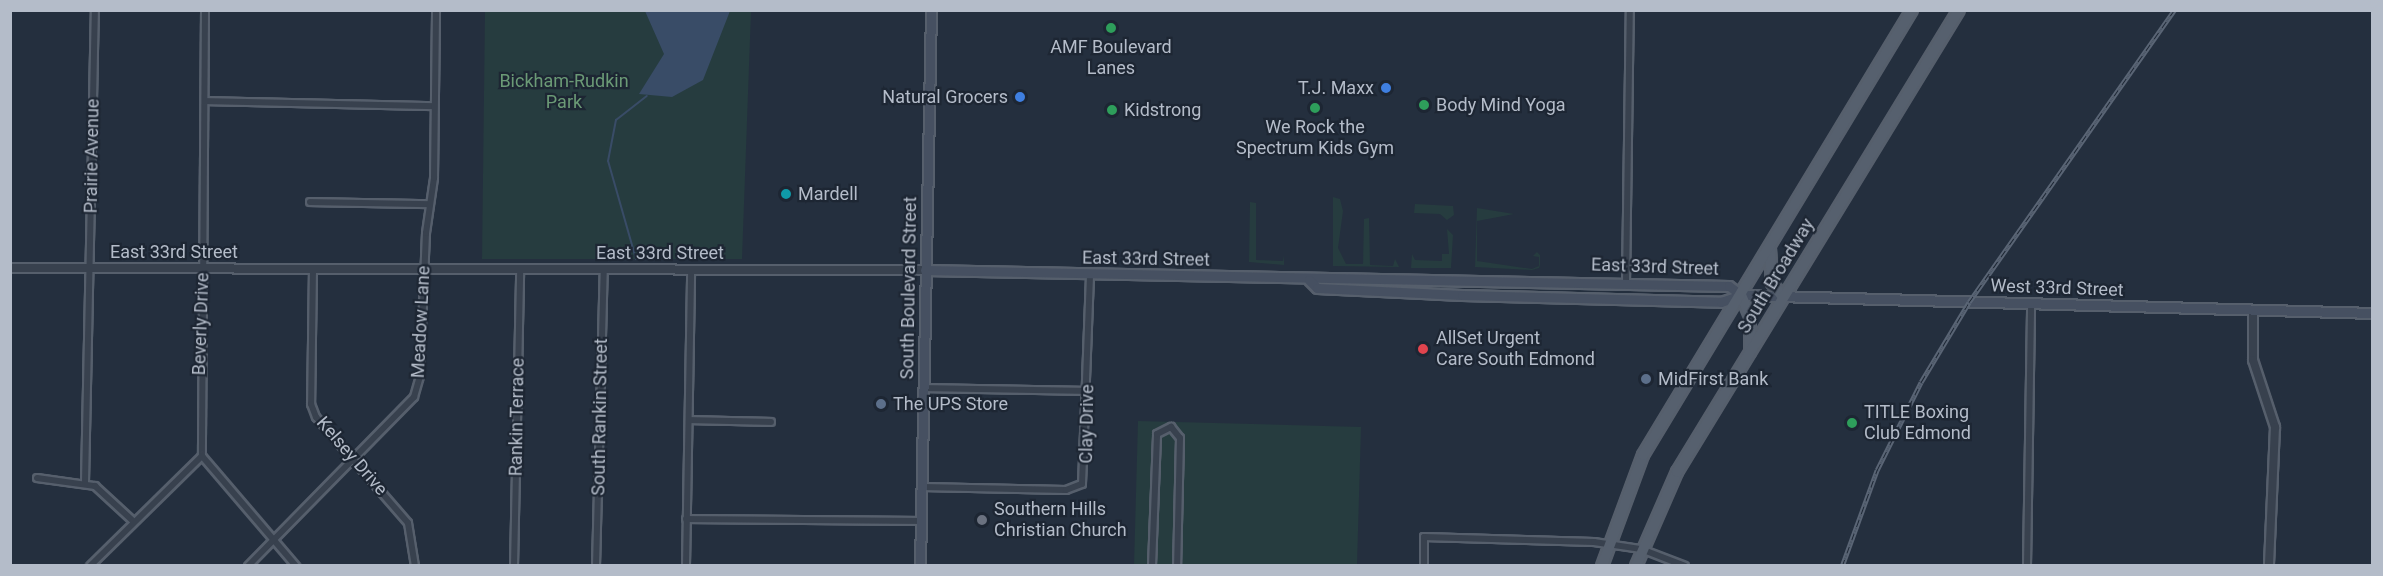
<!DOCTYPE html>
<style>
body{margin:0}
#map{position:relative;width:2383px;height:576px;overflow:hidden;background:#242f3e;font-family:Roboto,sans-serif}
div>[style]{position:absolute}
.green>*{inset:0;background:#263c3f}
.water>*{inset:0;background:#394c67}
.stream>*{height:2px;margin:-1px;padding:0 1px;transform-origin:1px;border-radius:1px;background:#394c67}
.roads{filter:drop-shadow(2px 0 #565f6c) drop-shadow(-2px 0 #565f6c) drop-shadow(0 2px #565f6c) drop-shadow(0 -2px #565f6c)}
.minor>*{height:6px;margin:-3px;padding:0 3px;transform-origin:3px;border-radius:3px;background:#38414e}
.tertiary>*{height:8px;margin:-4px;padding:0 4px;transform-origin:4px;border-radius:4px;background:#38414e}
.secondary>*{height:9px;margin:-4.5px;padding:0 4.5px;transform-origin:4.5px;border-radius:4.5px;background:#465061}
.primary>*{height:10px;margin:-5px;padding:0 5px;transform-origin:5px;border-radius:5px;background:#56606e}
.rail>*{height:4.5px;margin-top:-2.25px;transform-origin:0;background:repeating-linear-gradient(90deg,#1d2633 0 7px,#5a6575 0 14px);box-sizing:border-box;border-block:2px solid #5a6575}
.dots>*{width:16px;height:16px;translate:-50% -50%;box-sizing:border-box;border:3px solid #1d2633;border-radius:50%}
span{translate:-50% -50%;white-space:nowrap;text-align:center;line-height:1.15;-webkit-text-stroke:4.5px #1d2633;paint-order:stroke}
.poi-label{font-size:18px;color:#b4bcc9}
.right{translate:-100% -50%;text-align:right}
.left{translate:0 -50%;text-align:left}
.park-label{font-size:18px;color:#6b9a76}
.street-label{font-size:18px;color:#b4bcc9}
.frame{position:absolute;inset:0;border:12px solid #b4bcc9;pointer-events:none}
</style>
<div id="map">
<div class="green">
<i style="clip-path:polygon(485px 11px,751px 11px,742px 259px,482px 259px)"></i>
<i style="clip-path:polygon(1333px 197px,1340px 199px,1343px 211px,1338px 248px,1346px 264px,1363px 264px,1364px 219px,1369px 218px,1370px 265px,1393px 266px,1395px 259px,1399px 267px,1333px 266px)"></i>
<i style="clip-path:polygon(1250px 202px,1256px 203px,1256px 260px,1283px 261px,1284px 255px,1284px 265px,1249px 262px)"></i>
<i style="clip-path:polygon(1415px 204px,1453px 206px,1454px 215px,1447px 220px,1440px 214px,1414px 213px)"></i>
<i style="clip-path:polygon(1477px 208px,1514px 214px,1477px 221px,1477px 261px,1532px 269px,1539px 266px,1539px 257px,1533px 256px,1537px 252px,1540px 255px,1540px 265px,1539px 268px,1532px 270px,1475px 267px)"></i>
<i style="clip-path:polygon(1447px 229px,1453px 235px,1451px 268px,1411px 268px,1412px 254px,1415px 260px,1442px 261px,1442px 254px,1449px 254px)"></i>
<i style="clip-path:polygon(1138px 421px,1361px 427px,1357px 565px,1134px 566px)"></i>
</div>
<div class="water">
<i style="clip-path:polygon(645px 11px,730px 11px,703px 80px,672px 97px,639px 94px,664px 54px)"></i>
</div>
<div class="stream">
<i style="left:636px;top:259px;width:102px;rotate:-105.9deg"></i>
<i style="left:608px;top:161px;width:42px;rotate:-79deg"></i>
<i style="left:616px;top:120px;width:39px;rotate:-38deg"></i>
</div>
<div class="roads">
<div class="minor">
<i style="left:205px;top:10px;width:446px;rotate:90.4deg"></i>
<i style="left:202px;top:456px;width:145px;rotate:49.5deg"></i>
<i style="left:205px;top:101px;width:229px;rotate:1.3deg"></i>
<i style="left:310px;top:202px;width:120px;rotate:1deg"></i>
<i style="left:313px;top:268px;width:136px;rotate:90.8deg"></i>
<i style="left:311px;top:404px;width:14px;rotate:69deg"></i>
<i style="left:316px;top:417px;width:140px;rotate:49deg"></i>
<i style="left:408px;top:523px;width:44px;rotate:80.8deg"></i>
<i style="left:1626px;top:283px;width:273px;rotate:-89.2deg"></i>
<i style="left:924px;top:388px;width:164px;rotate:1deg"></i>
<i style="left:690px;top:420px;width:81px;rotate:1.4deg"></i>
<i style="left:37px;top:478px;width:59px;rotate:7.9deg"></i>
<i style="left:95px;top:486px;width:52px;rotate:42.6deg"></i>
<i style="left:85px;top:482px;width:472px;rotate:-88.8deg"></i>
<i style="left:922px;top:487px;width:144px;rotate:1.2deg"></i>
<i style="left:1066px;top:490px;width:17px;rotate:-21deg"></i>
<i style="left:1082px;top:484px;width:209px;rotate:-87.8deg"></i>
<i style="left:686px;top:519px;width:235px;rotate:0.5deg"></i>
<i style="left:90px;top:566px;width:157px;rotate:-44.5deg"></i>
<i style="left:248px;top:566px;width:237px;rotate:-45.5deg"></i>
<i style="left:414px;top:397px;width:22px;rotate:-74deg"></i>
<i style="left:420px;top:376px;width:143px;rotate:-87.6deg"></i>
<i style="left:426px;top:233px;width:56px;rotate:-81.7deg"></i>
<i style="left:434px;top:178px;width:168px;rotate:-89.3deg"></i>
<i style="left:514px;top:566px;width:298px;rotate:-88.8deg"></i>
<i style="left:596px;top:566px;width:297px;rotate:-88.5deg"></i>
<i style="left:686px;top:566px;width:296px;rotate:-89deg"></i>
<i style="left:1152px;top:566px;width:132px;rotate:-87.8deg"></i>
<i style="left:1157px;top:434px;width:16px;rotate:-27deg"></i>
<i style="left:1171px;top:427px;width:14px;rotate:51deg"></i>
<i style="left:1180px;top:438px;width:128px;rotate:91.3deg"></i>
<i style="left:1424px;top:566px;width:29px;rotate:-90deg"></i>
<i style="left:1424px;top:537px;width:170px;rotate:1.7deg"></i>
<i style="left:1594px;top:542px;width:48px;rotate:8.5deg"></i>
<i style="left:1641px;top:549px;width:47px;rotate:21.1deg"></i>
<i style="left:2027px;top:566px;width:262px;rotate:-89.1deg"></i>
</div>
<div class="tertiary">
<i style="left:10px;top:268px;width:915px;rotate:0.13deg"></i>
<i style="left:2253px;top:310px;width:50px;rotate:90deg"></i>
<i style="left:2253px;top:360px;width:71px;rotate:71.8deg"></i>
<i style="left:2275px;top:427px;width:139px;rotate:92.5deg"></i>
</div>
<div class="secondary">
<i style="left:925px;top:270px;width:804px;rotate:1.14deg"></i>
<i style="left:1729px;top:286px;width:15px;rotate:37deg"></i>
<i style="left:1309px;top:280px;width:11px;rotate:45deg"></i>
<i style="left:1317px;top:288px;width:145px;rotate:2.8deg"></i>
<i style="left:1462px;top:295px;width:259px;rotate:1.5deg"></i>
<i style="left:1721px;top:302px;width:21px;rotate:-19deg"></i>
<i style="left:1741px;top:295px;width:631px;rotate:1.63deg"></i>
<i style="left:920px;top:566px;width:556px;rotate:-88.87deg"></i>
</div>
<div class="primary">
<i style="left:1770px;top:248px;width:35px;rotate:87deg"></i>
<i style="left:1772px;top:283px;width:16px;rotate:52deg"></i>
<i style="left:1741px;top:295px;width:23px;rotate:67deg"></i>
<i style="left:1750px;top:316px;width:36px;rotate:90deg"></i>
<i style="left:1602px;top:566px;width:118px;rotate:-69.7deg"></i>
<i style="left:1643px;top:455px;width:520px;rotate:-58.85deg"></i>
<i style="left:1636px;top:566px;width:103px;rotate:-66.4deg"></i>
<i style="left:1677px;top:472px;width:541px;rotate:-58.6deg"></i>
</div>
</div>
<div class="rail">
<i style="left:1842px;top:566px;width:102px;rotate:-70deg"></i>
<i style="left:1877px;top:470px;width:98px;rotate:-63.4deg"></i>
<i style="left:1921px;top:382px;width:93px;rotate:-59deg"></i>
<i style="left:1969px;top:302px;width:357px;rotate:-54.9deg"></i>
</div>
<div class="dots">
<i style="left:1111px;top:28px;background:#2e9e5b"></i>
<i style="left:1386px;top:88px;background:#3f7fe0"></i>
<i style="left:1020px;top:97px;background:#3f7fe0"></i>
<i style="left:1424px;top:105px;background:#2e9e5b"></i>
<i style="left:1315px;top:108px;background:#2e9e5b"></i>
<i style="left:1112px;top:110px;background:#2e9e5b"></i>
<i style="left:786px;top:194px;background:#0f9aa8"></i>
<i style="left:1423px;top:349px;background:#e0444e"></i>
<i style="left:1646px;top:379px;background:#5c6f8a"></i>
<i style="left:881px;top:404px;background:#5c6f8a"></i>
<i style="left:1852px;top:423px;background:#2e9e5b"></i>
<i style="left:982px;top:520px;background:#6b7280"></i>
</div>
<div class="poi-label">
<span style="left:1111px;top:58px">AMF Boulevard<br>Lanes</span>
<span class="right" style="left:1374px;top:88px">T.J. Maxx</span>
<span class="right" style="left:1008px;top:97px">Natural Grocers</span>
<span class="left" style="left:1436px;top:105px">Body Mind Yoga</span>
<span class="left" style="left:1124px;top:110px">Kidstrong</span>
<span style="left:1315px;top:138px">We Rock the<br>Spectrum Kids Gym</span>
<span class="left" style="left:798px;top:194px">Mardell</span>
<span class="left" style="left:1436px;top:349px">AllSet Urgent<br>Care South Edmond</span>
<span class="left" style="left:1658px;top:379px">MidFirst Bank</span>
<span class="left" style="left:893px;top:404px">The UPS Store</span>
<span class="left" style="left:1864px;top:423px">TITLE Boxing<br>Club Edmond</span>
<span class="left" style="left:994px;top:520px">Southern Hills<br>Christian Church</span>
</div>
<div class="park-label">
<span style="left:564px;top:92px">Bickham-Rudkin<br>Park</span>
</div>
<div class="street-label">
<span style="left:92px;top:156px;rotate:-89deg">Prairie Avenue</span>
<span style="left:174px;top:252px">East 33rd Street</span>
<span style="left:660px;top:253px">East 33rd Street</span>
<span style="left:1146px;top:259px;rotate:1deg">East 33rd Street</span>
<span style="left:1655px;top:267px;rotate:2deg">East 33rd Street</span>
<span style="left:1776px;top:276px;rotate:-59deg">South Broadway</span>
<span style="left:909px;top:288px;rotate:-89deg">South Boulevard Street</span>
<span style="left:2057px;top:288px;rotate:2deg">West 33rd Street</span>
<span style="left:421px;top:322px;rotate:-87deg">Meadow Lane</span>
<span style="left:201px;top:324px;rotate:-88deg">Beverly Drive</span>
<span style="left:517px;top:417px;rotate:-89deg">Rankin Terrace</span>
<span style="left:600px;top:417px;rotate:-89deg">South Rankin Street</span>
<span style="left:1087px;top:424px;rotate:-89deg">Clay Drive</span>
<span style="left:352px;top:456px;rotate:49deg">Kelsey Drive</span>
</div>
<div class="frame"></div>
</div>
